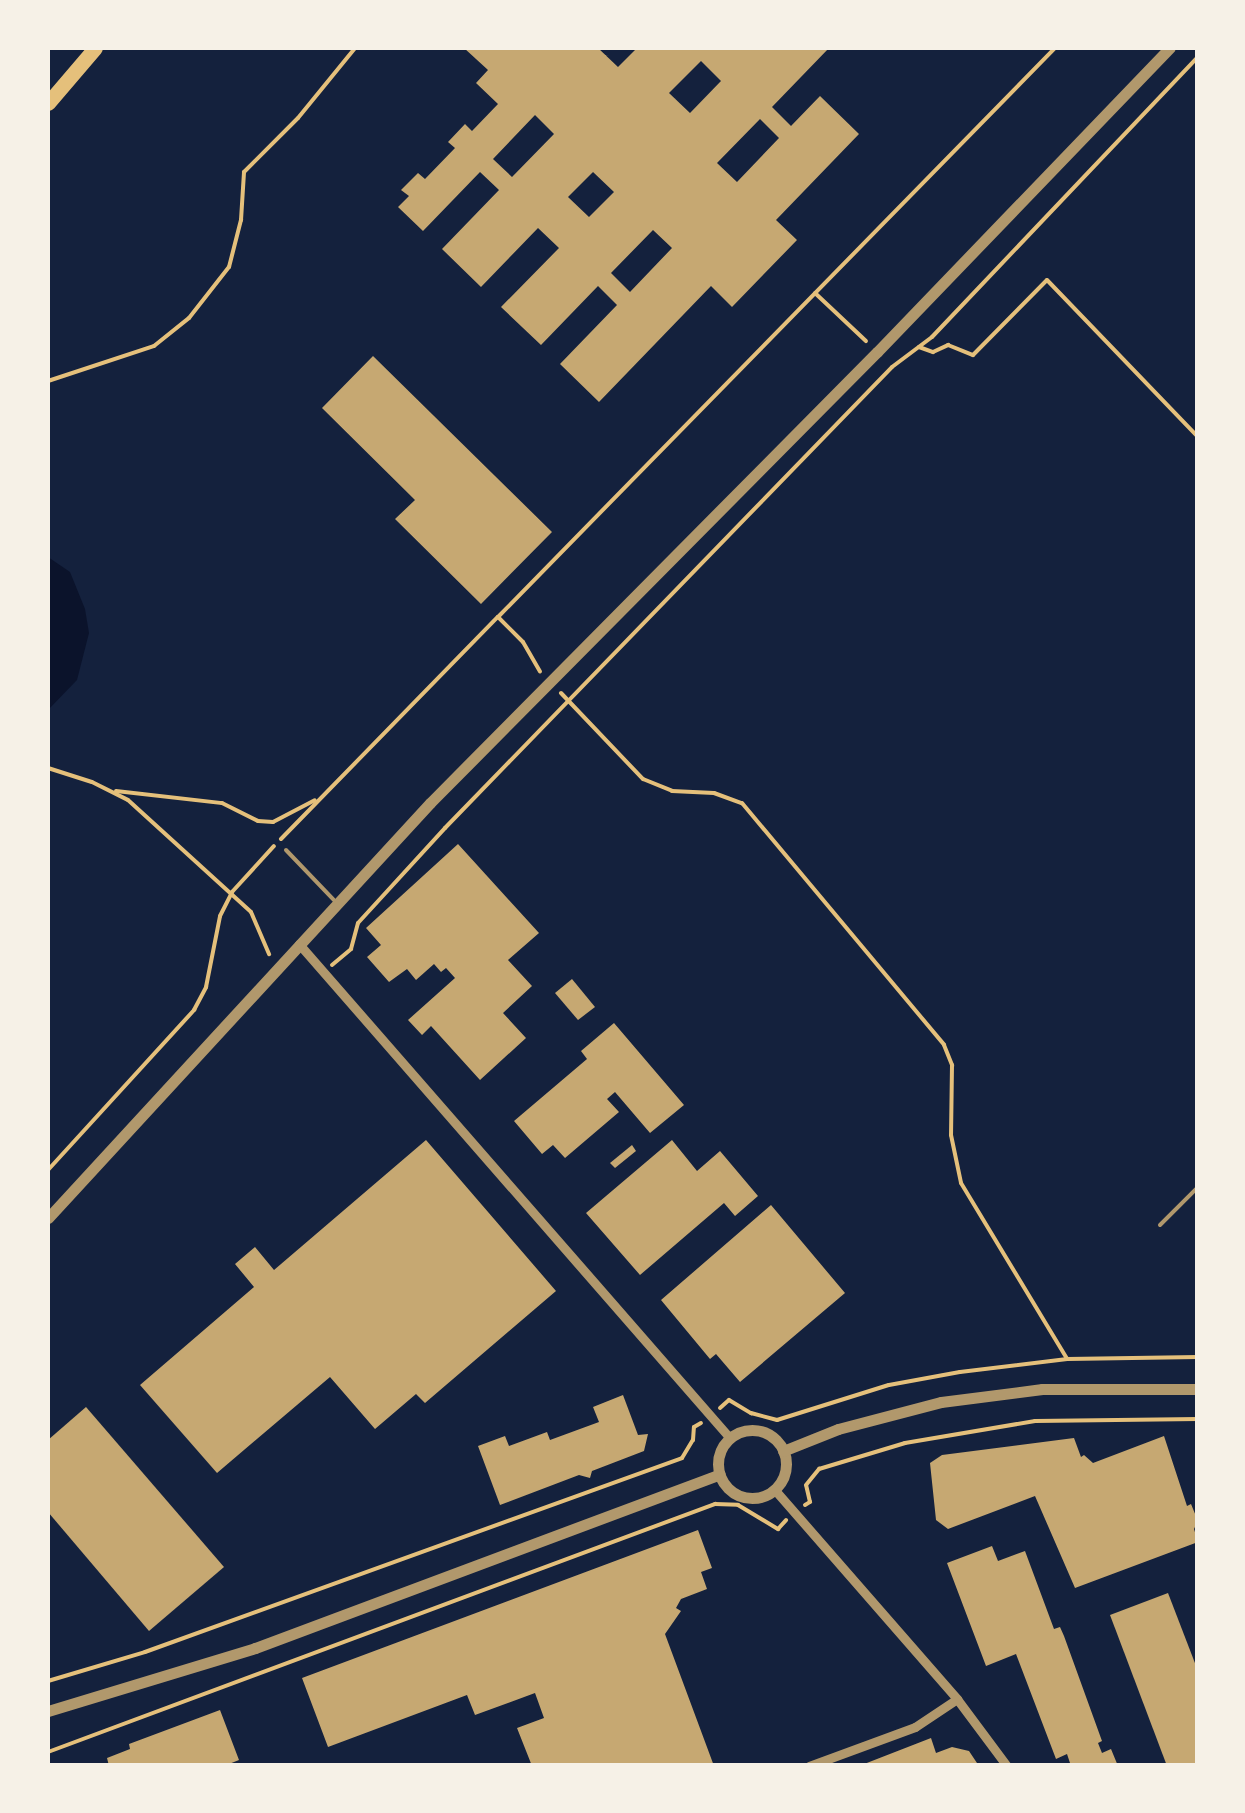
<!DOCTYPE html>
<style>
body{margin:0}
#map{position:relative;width:1245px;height:1813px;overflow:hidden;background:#14213d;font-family:Jost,sans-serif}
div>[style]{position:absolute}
.water>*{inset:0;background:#0b132b}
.building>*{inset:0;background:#c6a872}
.path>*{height:4px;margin:-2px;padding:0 2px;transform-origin:2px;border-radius:2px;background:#e5c07b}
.service>*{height:4px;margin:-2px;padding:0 2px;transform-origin:2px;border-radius:2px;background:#b1986c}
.minor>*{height:9px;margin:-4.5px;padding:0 4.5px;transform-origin:4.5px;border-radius:4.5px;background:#b1986c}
.tertiary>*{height:11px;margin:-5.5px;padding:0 5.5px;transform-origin:5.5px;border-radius:5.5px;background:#b1986c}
.tertiary>.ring{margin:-5.5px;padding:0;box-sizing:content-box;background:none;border:11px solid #b1986c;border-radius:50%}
.motorway>*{height:15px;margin:-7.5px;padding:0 7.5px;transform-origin:7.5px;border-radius:7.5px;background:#e5c07b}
span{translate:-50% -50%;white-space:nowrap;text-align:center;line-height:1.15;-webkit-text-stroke:8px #f6f1e7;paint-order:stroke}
.frame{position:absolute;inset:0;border:50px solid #f6f1e7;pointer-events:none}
</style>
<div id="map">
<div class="water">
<i style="clip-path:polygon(48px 557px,70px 572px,85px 609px,89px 633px,77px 680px,48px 710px)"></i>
</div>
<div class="building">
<i style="clip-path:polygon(evenodd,464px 48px,598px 48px,618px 67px,637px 48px,829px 48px,772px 107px,791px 126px,820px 96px,859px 134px,776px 220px,797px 240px,732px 307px,711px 286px,599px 402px,560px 364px,617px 305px,598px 286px,541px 345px,501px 307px,559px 248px,538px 228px,481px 287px,442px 249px,499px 190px,480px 172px,423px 231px,398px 207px,409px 196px,401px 190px,418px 173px,425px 179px,455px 148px,448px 142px,465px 124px,472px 131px,498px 104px,476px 83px,488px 70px,464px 48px,701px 61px,721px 81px,690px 113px,669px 93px,701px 61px,464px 48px,535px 115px,554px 134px,512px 177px,493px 159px,535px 115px,464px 48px,760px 119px,779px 138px,737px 182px,717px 163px,760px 119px,464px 48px,593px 172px,614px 192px,589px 217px,568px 197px,593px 172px,464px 48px,653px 230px,672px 248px,630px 292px,611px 273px,653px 230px)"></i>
<i style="clip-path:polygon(373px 356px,552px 532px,481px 604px,395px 519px,415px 500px,322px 408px)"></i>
<i style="clip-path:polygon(458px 844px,539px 933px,508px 960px,532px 986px,503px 1013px,526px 1038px,480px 1080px,431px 1026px,422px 1035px,408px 1020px,455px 978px,446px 968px,441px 972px,434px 964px,416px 980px,407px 969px,389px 982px,367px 957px,381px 945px,366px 928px)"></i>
<i style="clip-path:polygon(572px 979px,595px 1007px,578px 1020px,555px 993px)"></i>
<i style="clip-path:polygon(614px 1023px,684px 1105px,650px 1133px,615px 1092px,607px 1099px,619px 1112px,565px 1158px,553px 1145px,542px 1154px,514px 1121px,587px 1059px,581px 1051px)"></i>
<i style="clip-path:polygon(426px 1140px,556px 1291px,425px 1403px,416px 1394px,375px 1429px,330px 1377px,217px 1473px,140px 1385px,254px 1287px,235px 1264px,255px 1247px,274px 1270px)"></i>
<i style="clip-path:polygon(672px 1140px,697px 1171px,720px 1151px,758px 1196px,735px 1216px,724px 1203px,640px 1275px,586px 1213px)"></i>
<i style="clip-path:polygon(632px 1145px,636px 1151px,615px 1168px,610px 1163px)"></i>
<i style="clip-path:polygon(771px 1205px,845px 1293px,740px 1382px,716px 1354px,710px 1359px,661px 1300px)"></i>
<i style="clip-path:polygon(623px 1395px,638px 1435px,648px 1434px,644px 1451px,592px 1471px,590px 1478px,579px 1475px,500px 1505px,478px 1446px,505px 1436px,509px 1446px,547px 1432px,550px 1440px,599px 1422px,593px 1407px)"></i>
<i style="clip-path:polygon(86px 1407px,224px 1567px,149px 1631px,48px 1512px,48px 1440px)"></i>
<i style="clip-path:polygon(1164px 1436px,1187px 1506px,1191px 1504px,1198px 1521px,1194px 1529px,1198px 1542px,1075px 1588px,1035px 1496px,948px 1529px,936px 1520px,930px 1463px,942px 1455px,1074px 1438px,1081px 1457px,1084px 1455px,1093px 1463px)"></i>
<i style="clip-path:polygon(698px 1530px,712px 1568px,701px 1572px,707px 1589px,681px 1599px,676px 1608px,681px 1611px,665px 1634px,714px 1766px,532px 1766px,517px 1728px,544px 1718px,535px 1693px,475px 1715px,467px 1695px,328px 1747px,302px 1678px)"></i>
<i style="clip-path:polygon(992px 1546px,998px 1561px,1025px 1551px,1054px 1629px,1060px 1627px,1064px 1636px,1102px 1741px,1098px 1743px,1102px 1753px,1111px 1749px,1118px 1766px,1071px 1766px,1067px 1754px,1056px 1759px,1016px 1654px,986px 1666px,947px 1563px)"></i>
<i style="clip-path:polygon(1168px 1593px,1198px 1671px,1198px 1766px,1167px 1766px,1110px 1615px)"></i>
<i style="clip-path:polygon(220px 1710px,239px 1760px,224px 1766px,109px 1766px,107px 1758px,130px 1749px,129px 1744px)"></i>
<i style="clip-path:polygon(931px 1738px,936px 1753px,952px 1747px,969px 1751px,979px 1766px,859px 1766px)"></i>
</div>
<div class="path">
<i style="left:815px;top:293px;width:70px;rotate:43.3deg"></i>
<i style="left:919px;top:347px;width:15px;rotate:20deg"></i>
<i style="left:933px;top:352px;width:17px;rotate:-25deg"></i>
<i style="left:948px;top:345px;width:27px;rotate:22deg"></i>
<i style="left:973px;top:355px;width:105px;rotate:-45.4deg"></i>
<i style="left:1047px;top:280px;width:218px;rotate:46.1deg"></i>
<i style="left:48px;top:381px;width:112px;rotate:-18.3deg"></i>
<i style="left:154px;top:346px;width:45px;rotate:-38.7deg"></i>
<i style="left:189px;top:318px;width:65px;rotate:-51.9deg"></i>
<i style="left:229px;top:267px;width:49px;rotate:-75.7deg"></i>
<i style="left:241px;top:220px;width:48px;rotate:-86.4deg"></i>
<i style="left:244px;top:172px;width:76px;rotate:-45deg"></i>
<i style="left:298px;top:118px;width:90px;rotate:-50.8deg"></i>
<i style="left:498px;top:617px;width:796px;rotate:-45.61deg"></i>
<i style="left:561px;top:693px;width:119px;rotate:46.4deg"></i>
<i style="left:643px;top:779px;width:31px;rotate:22deg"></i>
<i style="left:672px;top:791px;width:42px;rotate:2.7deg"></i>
<i style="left:714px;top:793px;width:30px;rotate:20deg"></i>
<i style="left:742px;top:803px;width:315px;rotate:50.1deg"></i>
<i style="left:944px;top:1045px;width:22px;rotate:68deg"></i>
<i style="left:952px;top:1065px;width:70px;rotate:90.8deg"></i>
<i style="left:951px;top:1135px;width:49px;rotate:78.2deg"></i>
<i style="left:961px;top:1183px;width:205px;rotate:58.9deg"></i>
<i style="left:48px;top:768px;width:46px;rotate:17.7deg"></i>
<i style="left:92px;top:782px;width:40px;rotate:26.6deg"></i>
<i style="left:128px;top:800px;width:166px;rotate:42.3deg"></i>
<i style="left:251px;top:912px;width:46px;rotate:66.8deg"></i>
<i style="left:116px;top:791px;width:107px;rotate:6.5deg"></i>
<i style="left:222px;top:803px;width:40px;rotate:26.6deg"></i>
<i style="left:258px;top:821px;width:15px;rotate:4deg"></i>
<i style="left:273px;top:822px;width:47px;rotate:-27.6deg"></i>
<i style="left:281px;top:839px;width:310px;rotate:-45.7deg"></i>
<i style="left:498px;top:617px;width:35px;rotate:45deg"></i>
<i style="left:523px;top:642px;width:34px;rotate:60deg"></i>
<i style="left:332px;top:965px;width:25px;rotate:-40deg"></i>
<i style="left:351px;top:949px;width:27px;rotate:-75deg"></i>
<i style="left:358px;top:923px;width:129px;rotate:-47.5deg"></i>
<i style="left:445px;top:828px;width:642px;rotate:-45.88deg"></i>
<i style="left:892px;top:367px;width:50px;rotate:-36.9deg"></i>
<i style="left:932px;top:337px;width:386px;rotate:-46.5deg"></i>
<i style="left:48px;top:1170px;width:217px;rotate:-47.6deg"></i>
<i style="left:194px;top:1010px;width:26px;rotate:-62deg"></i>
<i style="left:206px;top:987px;width:72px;rotate:-78.8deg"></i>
<i style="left:220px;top:916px;width:27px;rotate:-63deg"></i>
<i style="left:232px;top:892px;width:62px;rotate:-47.6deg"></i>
<i style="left:720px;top:1408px;width:12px;rotate:-42deg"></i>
<i style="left:729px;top:1400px;width:26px;rotate:31deg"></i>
<i style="left:751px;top:1413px;width:27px;rotate:15deg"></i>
<i style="left:777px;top:1420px;width:117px;rotate:-17.4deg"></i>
<i style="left:889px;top:1385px;width:72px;rotate:-10.4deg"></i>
<i style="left:960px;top:1372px;width:108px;rotate:-6.9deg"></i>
<i style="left:1067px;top:1359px;width:131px;rotate:-0.9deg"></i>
<i style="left:805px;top:1505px;width:6px;rotate:-31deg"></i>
<i style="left:810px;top:1502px;width:17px;rotate:-103deg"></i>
<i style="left:806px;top:1485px;width:21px;rotate:-51deg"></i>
<i style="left:819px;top:1469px;width:90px;rotate:-16.8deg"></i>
<i style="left:905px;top:1443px;width:132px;rotate:-9.6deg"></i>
<i style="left:1035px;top:1421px;width:163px;rotate:-0.7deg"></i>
<i style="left:48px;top:1681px;width:101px;rotate:-16.6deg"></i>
<i style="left:145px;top:1652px;width:571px;rotate:-19.86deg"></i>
<i style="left:682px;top:1458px;width:21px;rotate:-59deg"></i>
<i style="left:693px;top:1440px;width:13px;rotate:-86deg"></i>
<i style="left:694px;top:1427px;width:8px;rotate:-30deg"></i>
<i style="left:48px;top:1752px;width:712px;rotate:-20.4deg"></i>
<i style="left:715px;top:1504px;width:23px;rotate:2deg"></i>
<i style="left:738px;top:1505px;width:47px;rotate:31deg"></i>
<i style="left:778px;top:1529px;width:12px;rotate:-48deg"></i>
</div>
<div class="service">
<i style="left:286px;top:850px;width:69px;rotate:46.2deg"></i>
<i style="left:1160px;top:1225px;width:54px;rotate:-45deg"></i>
</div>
<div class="minor">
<i style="left:299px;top:944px;width:656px;rotate:48.9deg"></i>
<i style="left:774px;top:1489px;width:279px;rotate:48.9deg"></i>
<i style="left:957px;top:1699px;width:84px;rotate:53.3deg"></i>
<i style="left:809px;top:1766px;width:113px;rotate:-20.2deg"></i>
<i style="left:915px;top:1727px;width:50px;rotate:-33.7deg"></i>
</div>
<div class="tertiary">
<i style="left:48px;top:1218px;width:564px;rotate:-47.37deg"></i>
<i style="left:430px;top:803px;width:635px;rotate:-45.26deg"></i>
<i style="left:877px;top:352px;width:422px;rotate:-46.1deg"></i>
<i class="ring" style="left:718px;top:1430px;width:57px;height:57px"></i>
<i style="left:783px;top:1451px;width:59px;rotate:-21.8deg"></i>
<i style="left:838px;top:1429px;width:106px;rotate:-14.7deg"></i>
<i style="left:941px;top:1402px;width:102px;rotate:-7.3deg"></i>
<i style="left:1042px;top:1389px;width:156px"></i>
<i style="left:48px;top:1711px;width:216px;rotate:-16.9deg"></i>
<i style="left:255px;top:1648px;width:496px;rotate:-20.5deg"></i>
</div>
<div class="motorway">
<i style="left:48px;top:103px;width:72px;rotate:-49.5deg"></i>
</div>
<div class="frame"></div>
</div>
